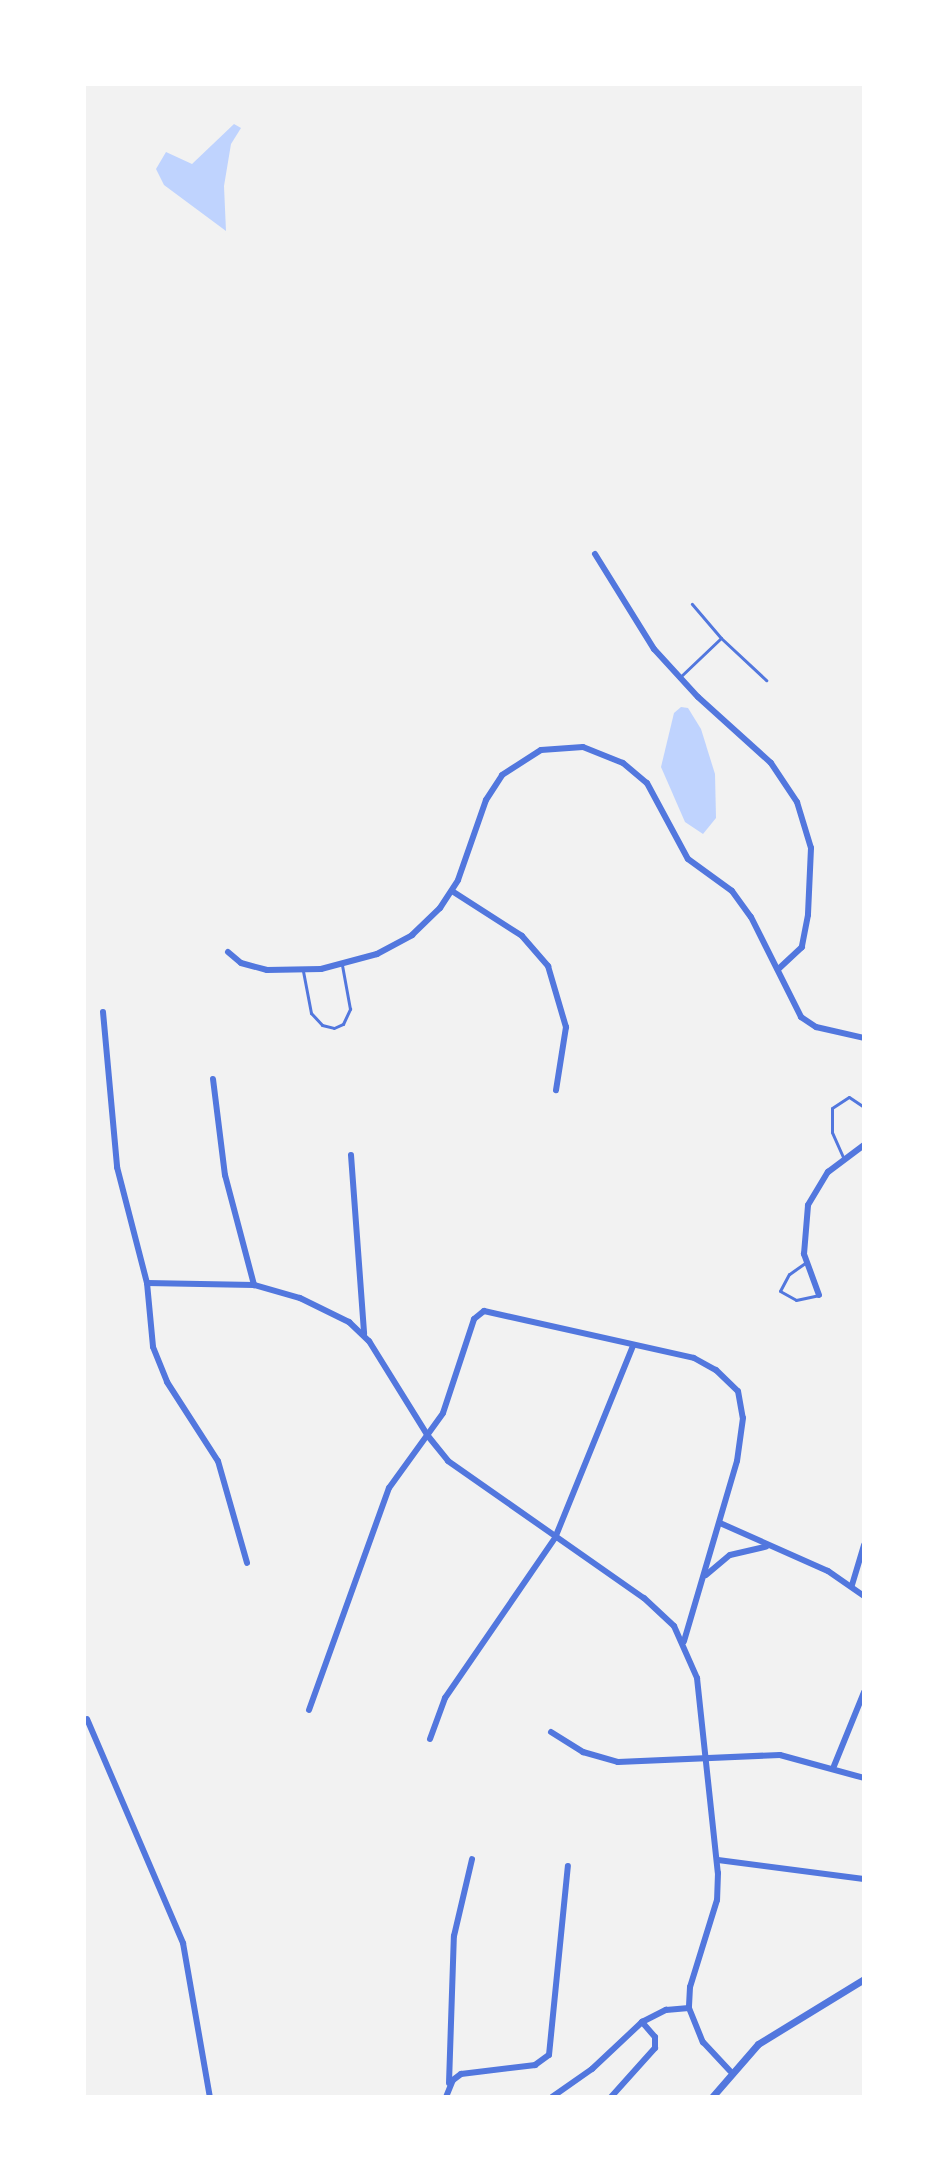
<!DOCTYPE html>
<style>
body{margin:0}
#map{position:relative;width:948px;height:2181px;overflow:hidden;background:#f2f2f2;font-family:Karla,sans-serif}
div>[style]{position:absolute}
.water>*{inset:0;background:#bfd3fe}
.service>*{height:3px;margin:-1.5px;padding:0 1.5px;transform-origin:1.5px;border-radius:1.5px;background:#5277de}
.minor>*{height:6px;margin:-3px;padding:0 3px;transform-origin:3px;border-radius:3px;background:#5277de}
.tertiary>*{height:7px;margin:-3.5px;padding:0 3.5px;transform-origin:3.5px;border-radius:3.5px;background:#5277de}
span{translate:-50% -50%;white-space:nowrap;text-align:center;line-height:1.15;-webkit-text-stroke:7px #fff;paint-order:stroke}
.frame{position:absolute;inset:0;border:86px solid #fff;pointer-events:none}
</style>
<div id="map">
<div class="water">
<i style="clip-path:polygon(234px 124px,241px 128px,231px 144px,224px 186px,226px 231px,164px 185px,156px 169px,166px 152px,192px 164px)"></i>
<i style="clip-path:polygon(681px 707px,688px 708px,701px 729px,715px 774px,716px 818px,703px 834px,685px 822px,661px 767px,674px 713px)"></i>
</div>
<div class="service">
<i style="left:721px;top:638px;width:62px;rotate:43deg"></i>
<i style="left:679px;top:678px;width:58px;rotate:-43.6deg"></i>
<i style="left:721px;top:638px;width:45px;rotate:-130.5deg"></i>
<i style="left:303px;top:971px;width:43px;rotate:79.2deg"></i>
<i style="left:311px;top:1013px;width:16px;rotate:47deg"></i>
<i style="left:322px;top:1025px;width:12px;rotate:14deg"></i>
<i style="left:334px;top:1028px;width:10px;rotate:-24deg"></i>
<i style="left:343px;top:1024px;width:17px;rotate:-65deg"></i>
<i style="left:350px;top:1009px;width:45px;rotate:-100.3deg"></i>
<i style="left:843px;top:1157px;width:27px;rotate:-114deg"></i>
<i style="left:832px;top:1132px;width:24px;rotate:-90deg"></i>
<i style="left:832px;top:1108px;width:20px;rotate:-33deg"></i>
<i style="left:849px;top:1097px;width:18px;rotate:34deg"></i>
<i style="left:805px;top:1263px;width:19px;rotate:145deg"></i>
<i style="left:789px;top:1274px;width:19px;rotate:118deg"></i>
<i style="left:780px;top:1291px;width:18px;rotate:29deg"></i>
<i style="left:796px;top:1300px;width:24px;rotate:-12deg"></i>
</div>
<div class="minor">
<i style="left:595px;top:554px;width:112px;rotate:58.2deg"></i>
<i style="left:654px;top:649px;width:65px;rotate:47.5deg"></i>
<i style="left:698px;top:697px;width:98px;rotate:42.1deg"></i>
<i style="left:771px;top:763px;width:47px;rotate:56.3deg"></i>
<i style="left:797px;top:802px;width:48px;rotate:73.1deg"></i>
<i style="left:811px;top:848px;width:67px;rotate:92.6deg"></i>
<i style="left:808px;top:915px;width:33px;rotate:101deg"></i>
<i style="left:802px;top:947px;width:33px;rotate:137deg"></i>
<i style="left:452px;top:891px;width:83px;rotate:32.7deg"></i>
<i style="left:522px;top:936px;width:40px;rotate:49deg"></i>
<i style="left:548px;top:966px;width:64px;rotate:73.6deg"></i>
<i style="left:566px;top:1027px;width:64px;rotate:99deg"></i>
<i style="left:228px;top:952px;width:17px;rotate:40deg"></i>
<i style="left:241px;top:963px;width:27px;rotate:15deg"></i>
<i style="left:267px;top:970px;width:54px;rotate:-1.1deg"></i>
<i style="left:321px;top:969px;width:58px;rotate:-15deg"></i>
<i style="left:377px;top:954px;width:40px;rotate:-28deg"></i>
<i style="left:412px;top:935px;width:39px;rotate:-44deg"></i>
<i style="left:440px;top:908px;width:33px;rotate:-57deg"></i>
<i style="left:458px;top:880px;width:85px;rotate:-70.7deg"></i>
<i style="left:486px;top:800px;width:30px;rotate:-57deg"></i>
<i style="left:502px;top:775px;width:46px;rotate:-32.7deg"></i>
<i style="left:541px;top:750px;width:42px;rotate:-4.1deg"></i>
<i style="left:583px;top:747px;width:43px;rotate:21.8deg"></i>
<i style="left:623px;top:763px;width:31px;rotate:40deg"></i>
<i style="left:647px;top:783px;width:86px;rotate:61.7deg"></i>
<i style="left:688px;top:859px;width:54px;rotate:36deg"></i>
<i style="left:732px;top:891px;width:32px;rotate:54deg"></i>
<i style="left:751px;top:917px;width:112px;rotate:63.4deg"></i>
<i style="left:801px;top:1017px;width:18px;rotate:34deg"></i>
<i style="left:816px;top:1027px;width:49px;rotate:12.9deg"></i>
<i style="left:103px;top:1012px;width:156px;rotate:84.8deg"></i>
<i style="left:117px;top:1167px;width:120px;rotate:75.5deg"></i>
<i style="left:147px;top:1283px;width:64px;rotate:84.6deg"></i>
<i style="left:153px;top:1347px;width:38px;rotate:68deg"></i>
<i style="left:167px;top:1382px;width:94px;rotate:57.2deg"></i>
<i style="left:218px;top:1461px;width:106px;rotate:74.1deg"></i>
<i style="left:213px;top:1079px;width:97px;rotate:82.9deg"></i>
<i style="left:225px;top:1175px;width:114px;rotate:75.2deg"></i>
<i style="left:351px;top:1155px;width:179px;rotate:85.8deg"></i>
<i style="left:147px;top:1283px;width:107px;rotate:1.1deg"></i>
<i style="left:254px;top:1285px;width:48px;rotate:15.8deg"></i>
<i style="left:300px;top:1298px;width:55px;rotate:26.1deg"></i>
<i style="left:349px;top:1322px;width:28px;rotate:44deg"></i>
<i style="left:369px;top:1341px;width:112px;rotate:58.2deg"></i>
<i style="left:428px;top:1436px;width:32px;rotate:51deg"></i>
<i style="left:448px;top:1461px;width:239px;rotate:35deg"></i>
<i style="left:644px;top:1598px;width:41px;rotate:43deg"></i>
<i style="left:674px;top:1626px;width:57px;rotate:66.1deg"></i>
<i style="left:697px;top:1678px;width:196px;rotate:83.9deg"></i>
<i style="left:718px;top:1873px;width:27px;rotate:92deg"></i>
<i style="left:717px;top:1900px;width:91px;rotate:107.2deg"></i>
<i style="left:690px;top:1987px;width:21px;rotate:93deg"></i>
<i style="left:689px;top:2008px;width:37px;rotate:68deg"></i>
<i style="left:703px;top:2042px;width:40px;rotate:47deg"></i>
<i style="left:819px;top:1295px;width:44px;rotate:-110.1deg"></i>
<i style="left:804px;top:1254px;width:49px;rotate:-85.3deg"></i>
<i style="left:808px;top:1205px;width:39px;rotate:-59deg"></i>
<i style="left:828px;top:1172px;width:45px;rotate:-36.9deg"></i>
<i style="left:720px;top:1523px;width:118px;rotate:24deg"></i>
<i style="left:828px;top:1571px;width:44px;rotate:34.8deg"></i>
<i style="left:706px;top:1575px;width:31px;rotate:-40deg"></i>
<i style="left:730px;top:1555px;width:37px;rotate:-13deg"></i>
<i style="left:852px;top:1585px;width:42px;rotate:-73.3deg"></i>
<i style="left:309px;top:1710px;width:236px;rotate:-70.2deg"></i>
<i style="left:389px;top:1488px;width:92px;rotate:-54.2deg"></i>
<i style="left:443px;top:1413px;width:99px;rotate:-71.7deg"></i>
<i style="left:474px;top:1319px;width:13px;rotate:-39deg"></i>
<i style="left:484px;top:1311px;width:215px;rotate:12.6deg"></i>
<i style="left:694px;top:1358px;width:25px;rotate:29deg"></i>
<i style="left:716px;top:1370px;width:30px;rotate:44deg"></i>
<i style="left:738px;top:1391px;width:27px;rotate:80deg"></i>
<i style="left:743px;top:1418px;width:43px;rotate:97.9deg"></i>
<i style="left:737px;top:1461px;width:188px;rotate:106.4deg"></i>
<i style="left:87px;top:1719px;width:244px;rotate:66.8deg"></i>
<i style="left:183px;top:1943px;width:156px;rotate:80.1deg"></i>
<i style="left:551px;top:1732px;width:38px;rotate:32deg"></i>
<i style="left:583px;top:1752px;width:36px;rotate:16deg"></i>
<i style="left:618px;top:1762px;width:162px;rotate:-2.5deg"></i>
<i style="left:780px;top:1755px;width:87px;rotate:15.3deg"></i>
<i style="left:430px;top:1739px;width:44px;rotate:-69.9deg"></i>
<i style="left:445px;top:1698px;width:194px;rotate:-55.5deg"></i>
<i style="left:555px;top:1538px;width:207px;rotate:-67.9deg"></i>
<i style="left:834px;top:1766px;width:80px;rotate:-67.9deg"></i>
<i style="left:718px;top:1860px;width:147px;rotate:7.4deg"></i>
<i style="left:449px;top:2083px;width:147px;rotate:-88.1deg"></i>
<i style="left:454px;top:1936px;width:79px;rotate:-76.8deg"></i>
<i style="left:446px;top:2097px;width:18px;rotate:-68deg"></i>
<i style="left:453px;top:2080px;width:10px;rotate:-37deg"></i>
<i style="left:461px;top:2074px;width:75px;rotate:-6.9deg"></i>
<i style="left:535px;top:2065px;width:17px;rotate:-36deg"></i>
<i style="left:549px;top:2055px;width:190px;rotate:-84.3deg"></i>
<i style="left:552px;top:2097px;width:49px;rotate:-35deg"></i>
<i style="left:592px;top:2069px;width:69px;rotate:-43.2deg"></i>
<i style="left:642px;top:2022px;width:27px;rotate:-27deg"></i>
<i style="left:666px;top:2010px;width:23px;rotate:-5deg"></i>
<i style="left:611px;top:2097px;width:66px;rotate:-48.1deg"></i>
<i style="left:655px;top:2048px;width:11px;rotate:-90deg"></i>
<i style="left:655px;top:2037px;width:20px;rotate:-131deg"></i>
</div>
<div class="tertiary">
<i style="left:712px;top:2097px;width:70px;rotate:-49deg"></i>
<i style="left:758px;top:2044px;width:124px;rotate:-31.5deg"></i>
</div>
<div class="frame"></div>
</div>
